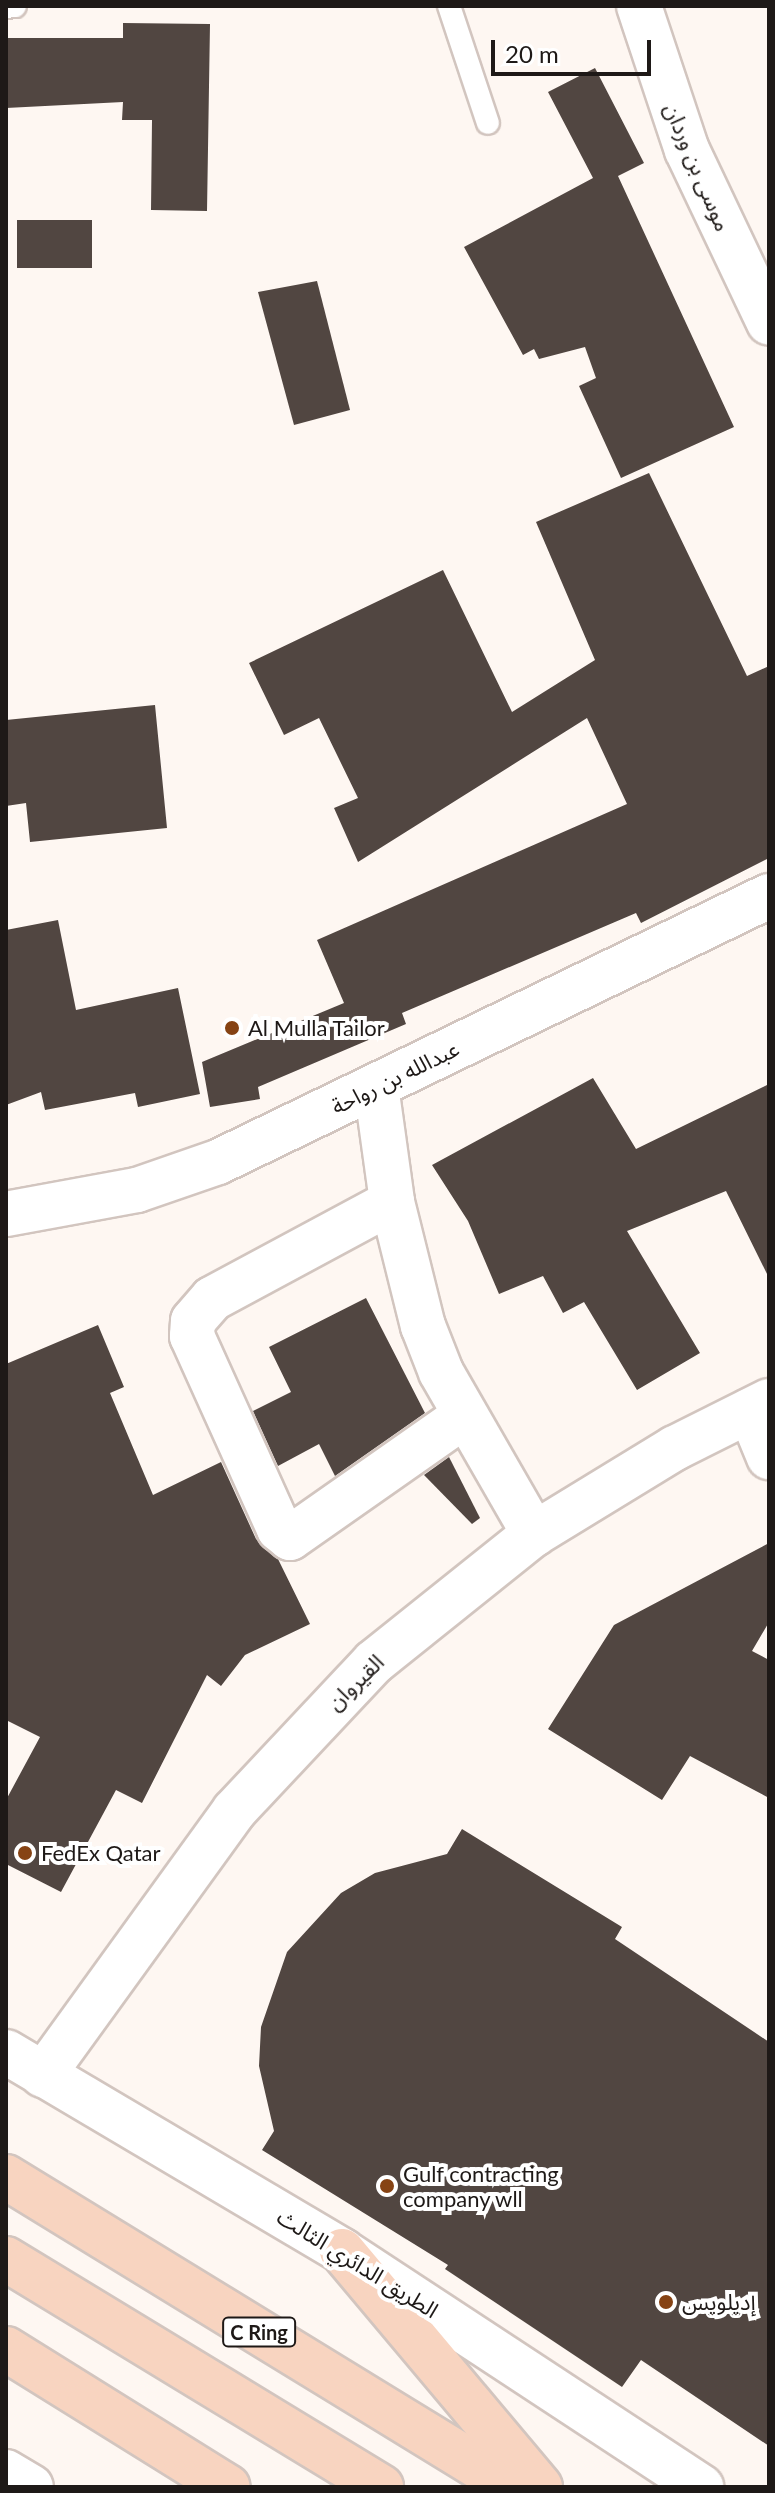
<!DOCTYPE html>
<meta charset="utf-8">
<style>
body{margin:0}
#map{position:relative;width:775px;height:2493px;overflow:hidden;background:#fef7f2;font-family:Lato,"Noto Sans Arabic",sans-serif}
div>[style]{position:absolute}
.building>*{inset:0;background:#514641}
.roads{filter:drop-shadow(2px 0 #d2c5bf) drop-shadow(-2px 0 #d2c5bf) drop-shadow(0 2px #d2c5bf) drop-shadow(0 -2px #d2c5bf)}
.service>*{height:22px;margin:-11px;padding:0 11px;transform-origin:11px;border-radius:11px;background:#fff}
.minor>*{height:44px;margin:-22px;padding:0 22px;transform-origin:22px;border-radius:22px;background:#fff}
.trunk>*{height:44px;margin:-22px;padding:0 22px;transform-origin:22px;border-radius:22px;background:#f8d4c0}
.dots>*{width:22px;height:22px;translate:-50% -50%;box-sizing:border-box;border:4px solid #fff;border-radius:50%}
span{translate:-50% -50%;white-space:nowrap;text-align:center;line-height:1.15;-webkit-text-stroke:8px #fff;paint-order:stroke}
.shield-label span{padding:2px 6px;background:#fff;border:2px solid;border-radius:6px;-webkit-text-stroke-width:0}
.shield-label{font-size:20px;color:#1e1917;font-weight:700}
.street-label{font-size:22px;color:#1e1917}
.poi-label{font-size:22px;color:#1e1917}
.left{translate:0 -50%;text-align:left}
.frame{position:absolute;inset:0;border:8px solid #1e1917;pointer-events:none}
.scale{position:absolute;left:491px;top:40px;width:160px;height:36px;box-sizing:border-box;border:4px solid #1e1917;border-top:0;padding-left:10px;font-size:24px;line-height:28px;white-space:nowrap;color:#1e1917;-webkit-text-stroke:6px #fff;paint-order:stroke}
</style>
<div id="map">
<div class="building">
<i style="clip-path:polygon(123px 23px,210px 24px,207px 211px,151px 210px,152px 120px,122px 120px,123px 102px,6px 108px,6px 38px,123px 38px)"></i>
<i style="clip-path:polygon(595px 68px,644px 163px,618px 176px,734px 427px,621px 478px,579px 386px,596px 378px,585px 347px,539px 359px,534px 349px,523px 355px,464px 247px,593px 178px,548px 92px)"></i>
<i style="clip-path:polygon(17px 220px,92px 220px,92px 268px,17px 268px)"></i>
<i style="clip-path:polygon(317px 281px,350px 410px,294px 425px,258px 292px)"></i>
<i style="clip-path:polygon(649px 473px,747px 676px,769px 666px,769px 858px,641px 923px,636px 913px,402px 1013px,406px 1024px,258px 1087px,260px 1099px,210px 1107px,202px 1062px,344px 1003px,317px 940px,627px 804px,587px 718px,358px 862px,334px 808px,358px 798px,319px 718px,284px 735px,249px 663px,443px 570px,512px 712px,595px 660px,536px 522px)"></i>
<i style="clip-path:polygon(155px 705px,167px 828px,30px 842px,26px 803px,6px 806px,6px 720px)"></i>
<i style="clip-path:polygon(58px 920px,76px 1010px,178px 988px,200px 1094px,138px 1107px,135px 1093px,45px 1110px,41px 1092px,6px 1105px,6px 930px)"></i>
<i style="clip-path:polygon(593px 1078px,636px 1149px,769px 1084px,769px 1278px,726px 1191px,627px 1231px,700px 1353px,637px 1390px,584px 1302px,563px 1313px,543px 1276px,499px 1294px,468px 1221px,432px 1165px)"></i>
<i style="clip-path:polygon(366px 1298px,425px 1413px,335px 1476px,319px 1444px,278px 1466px,253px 1411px,291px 1392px,269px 1347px)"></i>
<i style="clip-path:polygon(98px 1325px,124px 1387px,110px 1393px,153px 1495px,221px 1462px,256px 1539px,278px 1559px,310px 1624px,245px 1655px,221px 1686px,207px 1675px,142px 1803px,116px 1790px,61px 1892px,6px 1864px,6px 1800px,40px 1737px,6px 1720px,6px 1364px)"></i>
<i style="clip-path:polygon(449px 1457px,480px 1518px,472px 1524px,424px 1475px)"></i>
<i style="clip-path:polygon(769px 1543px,769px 1622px,752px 1651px,769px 1660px,769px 1798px,690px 1756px,662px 1800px,548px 1729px,614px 1625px)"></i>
<i style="clip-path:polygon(462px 1829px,622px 1927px,615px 1939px,769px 2042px,769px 2446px,641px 2360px,622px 2387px,445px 2269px,448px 2265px,262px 2150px,274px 2131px,259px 2066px,261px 2027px,287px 1952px,341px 1893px,375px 1873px,447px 1854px)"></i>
</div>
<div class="roads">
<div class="service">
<i style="left:449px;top:6px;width:123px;rotate:71.6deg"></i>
<i style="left:6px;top:7px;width:9px;rotate:-6deg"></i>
</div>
<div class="minor">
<i style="left:639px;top:6px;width:152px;rotate:71.6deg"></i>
<i style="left:687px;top:150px;width:191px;rotate:64.6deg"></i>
<i style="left:376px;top:1086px;width:117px;rotate:82.1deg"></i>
<i style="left:392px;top:1202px;width:128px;rotate:76deg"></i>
<i style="left:423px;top:1326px;width:49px;rotate:68.6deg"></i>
<i style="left:441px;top:1372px;width:187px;rotate:60.1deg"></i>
<i style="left:392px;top:1202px;width:204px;rotate:151.7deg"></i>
<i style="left:212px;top:1299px;width:29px;rotate:131deg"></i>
<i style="left:193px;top:1321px;width:15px;rotate:94deg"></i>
<i style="left:192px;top:1336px;width:212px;rotate:65.7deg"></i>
<i style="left:279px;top:1529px;width:14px;rotate:39deg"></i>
<i style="left:290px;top:1538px;width:213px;rotate:-35deg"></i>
<i style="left:6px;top:1214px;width:133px;rotate:-10.4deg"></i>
<i style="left:137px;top:1190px;width:86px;rotate:-19.1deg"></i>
<i style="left:218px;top:1162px;width:612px;rotate:-25.77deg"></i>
<i style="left:750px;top:1411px;width:50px;rotate:67.6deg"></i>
<i style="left:6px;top:2052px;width:391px;rotate:30.6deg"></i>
<i style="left:342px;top:2251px;width:430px;rotate:33.3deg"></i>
<i style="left:43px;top:2075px;width:326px;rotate:-54.1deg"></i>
<i style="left:234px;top:1811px;width:204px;rotate:-46.8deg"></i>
<i style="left:374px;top:1662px;width:205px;rotate:-38.7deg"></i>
<i style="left:534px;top:1534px;width:165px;rotate:-31.4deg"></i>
<i style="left:675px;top:1448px;width:105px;rotate:-26.6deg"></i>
<i style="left:6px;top:2472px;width:29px;rotate:31deg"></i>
</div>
<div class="trunk">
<i style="left:6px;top:2177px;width:593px;rotate:31.49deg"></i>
<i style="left:342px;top:2251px;width:308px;rotate:50deg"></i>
<i style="left:6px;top:2259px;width:439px;rotate:31.3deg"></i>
<i style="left:6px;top:2349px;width:261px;rotate:31.9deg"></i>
</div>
</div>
<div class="dots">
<i style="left:232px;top:1028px;background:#864314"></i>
<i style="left:25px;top:1853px;background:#864314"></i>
<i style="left:387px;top:2186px;background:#864314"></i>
<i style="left:666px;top:2302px;background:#864314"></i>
</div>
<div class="shield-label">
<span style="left:259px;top:2332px">C Ring</span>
</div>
<div class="street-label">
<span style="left:698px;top:167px;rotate:67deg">موسى بن وردان</span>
<span style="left:395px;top:1077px;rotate:-26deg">عبدالله بن رواحة</span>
<span style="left:355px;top:1682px;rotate:-44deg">القيروان</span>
<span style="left:358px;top:2263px;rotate:32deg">الطريق الدائري الثالث</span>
</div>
<div class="poi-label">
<span class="left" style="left:248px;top:1028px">Al Mulla Tailor</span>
<span class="left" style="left:41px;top:1853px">FedEx Qatar</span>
<span class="left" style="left:403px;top:2186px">Gulf contracting<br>company wll</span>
<span class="left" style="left:682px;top:2302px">إديلويس</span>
</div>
<div class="frame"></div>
<div class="scale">20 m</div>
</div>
